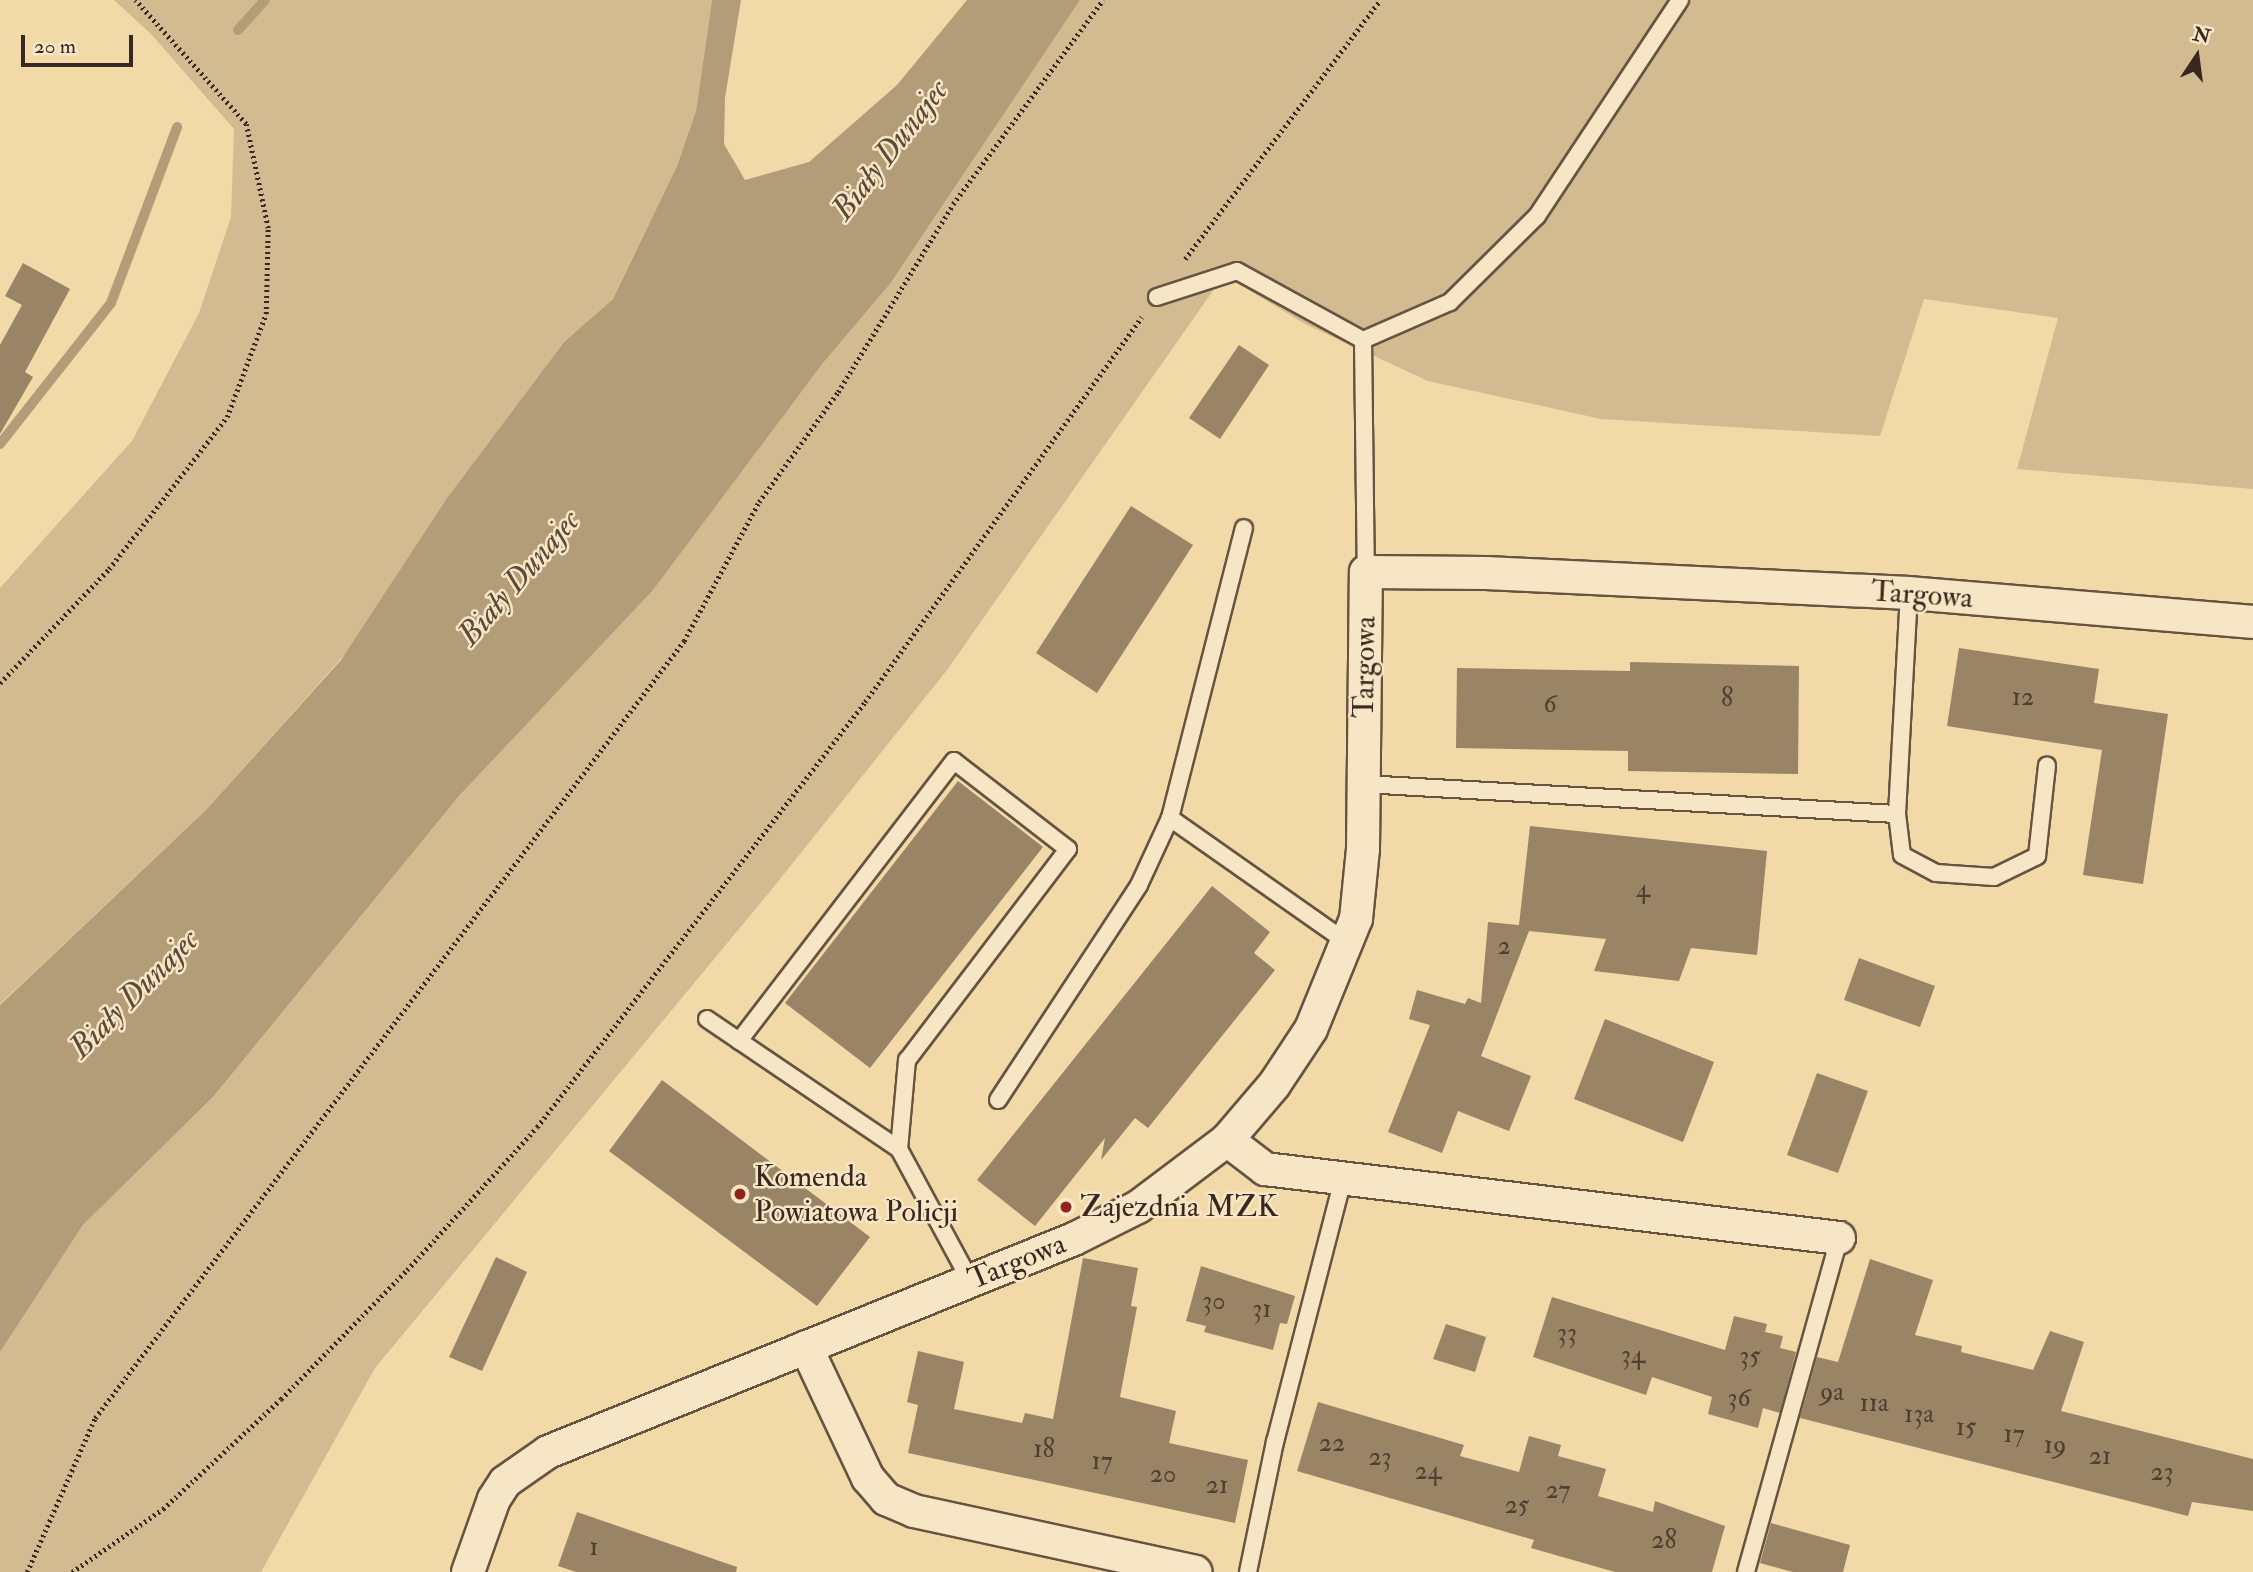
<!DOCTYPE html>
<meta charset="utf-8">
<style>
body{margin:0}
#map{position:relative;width:2253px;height:1572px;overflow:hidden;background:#f2d9a8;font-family:"IM FELL Double Pica",serif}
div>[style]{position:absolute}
.green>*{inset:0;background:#d2bb91}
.water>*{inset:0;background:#b39d79}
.stream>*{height:10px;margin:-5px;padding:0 5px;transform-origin:5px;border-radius:5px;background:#b39d79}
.building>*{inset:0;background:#998466}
.path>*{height:4.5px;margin-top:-2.25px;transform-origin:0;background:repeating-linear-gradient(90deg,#38281f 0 2px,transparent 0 5.5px)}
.roads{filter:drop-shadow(2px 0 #665441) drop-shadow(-2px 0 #665441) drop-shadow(0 2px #665441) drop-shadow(0 -2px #665441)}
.service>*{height:16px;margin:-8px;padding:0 8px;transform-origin:8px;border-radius:8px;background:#f7e6c6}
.minor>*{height:32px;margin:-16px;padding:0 16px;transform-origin:16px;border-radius:16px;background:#f7e6c6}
.dots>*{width:19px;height:19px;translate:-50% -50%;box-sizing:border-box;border:4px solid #f7e6c6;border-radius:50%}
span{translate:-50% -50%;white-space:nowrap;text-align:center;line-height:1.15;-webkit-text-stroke:5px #f7e6c6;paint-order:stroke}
.number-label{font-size:26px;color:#503f31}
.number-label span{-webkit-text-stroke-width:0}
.street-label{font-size:30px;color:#38281f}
.poi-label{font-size:30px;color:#38281f}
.left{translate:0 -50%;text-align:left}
.water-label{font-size:32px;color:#5d4b3a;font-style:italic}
.north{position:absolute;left:2162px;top:21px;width:70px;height:70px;-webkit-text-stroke:5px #f7e6c6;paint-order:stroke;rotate:13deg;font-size:19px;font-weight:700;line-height:28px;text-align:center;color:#38281f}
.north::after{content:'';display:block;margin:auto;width:24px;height:32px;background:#38281f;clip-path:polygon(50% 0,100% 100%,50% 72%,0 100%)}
.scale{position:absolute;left:21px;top:35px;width:112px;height:32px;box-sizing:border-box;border:4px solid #38281f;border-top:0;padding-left:9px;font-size:21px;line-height:24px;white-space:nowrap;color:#38281f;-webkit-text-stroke:5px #f7e6c6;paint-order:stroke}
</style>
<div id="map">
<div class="green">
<i style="clip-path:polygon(114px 0,712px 0,696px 111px,677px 166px,613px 299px,564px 342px,447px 498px,346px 653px,205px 811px,0 1004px,0 588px,132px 441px,199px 313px,231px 217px,234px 129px,151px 34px)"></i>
<i style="clip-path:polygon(1080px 0,2253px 0,2253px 489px,2017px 469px,2058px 318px,1924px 299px,1880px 436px,1601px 419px,1428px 381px,1305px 324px,1224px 275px,947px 670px,768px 894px,375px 1368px,261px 1572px,0 1572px,0 1352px,83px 1225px,213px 1097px,459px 796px,653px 589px,823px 363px,890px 284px)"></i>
</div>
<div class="water">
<i style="clip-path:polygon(712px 0,741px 0,725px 98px,724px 144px,745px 180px,809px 162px,897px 85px,967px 0,1080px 0,890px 284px,823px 363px,653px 590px,459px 796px,213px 1097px,83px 1225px,0 1352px,0 1005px,205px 811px,341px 660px,447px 498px,564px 342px,613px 299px,677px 166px,696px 111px)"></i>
</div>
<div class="stream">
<i style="left:238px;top:30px;width:40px;rotate:-48deg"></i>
<i style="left:0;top:444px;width:179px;rotate:-51.8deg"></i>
<i style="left:111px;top:303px;width:188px;rotate:-69.4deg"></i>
</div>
<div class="building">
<i style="clip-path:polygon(23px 263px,70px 289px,25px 372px,33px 377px,0 434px,0 345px,22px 305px,5px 296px)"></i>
<i style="clip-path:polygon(1239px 345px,1269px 365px,1220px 439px,1189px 418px)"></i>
<i style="clip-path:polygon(1131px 506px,1193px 545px,1097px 693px,1036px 653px)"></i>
<i style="clip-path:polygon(1959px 648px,2099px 669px,2094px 703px,2168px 714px,2143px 884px,2083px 875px,2102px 750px,1947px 726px)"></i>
<i style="clip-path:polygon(1630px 662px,1799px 666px,1798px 774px,1628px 771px,1628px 751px,1456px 748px,1457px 668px,1630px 671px)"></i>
<i style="clip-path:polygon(958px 781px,1043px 847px,870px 1068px,785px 1003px)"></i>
<i style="clip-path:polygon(1530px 826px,1767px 851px,1757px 955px,1691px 948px,1679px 981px,1594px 971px,1606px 939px,1529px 931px,1481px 1056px,1531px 1076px,1509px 1131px,1458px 1111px,1442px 1153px,1388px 1132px,1430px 1025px,1409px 1019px,1417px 990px,1465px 1004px,1468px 998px,1481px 1003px,1488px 922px,1519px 925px)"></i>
<i style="clip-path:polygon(1212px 886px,1270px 932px,1254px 953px,1275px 970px,1148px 1128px,1135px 1118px,1101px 1160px,1105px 1138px,1035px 1226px,977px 1180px)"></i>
<i style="clip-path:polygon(1859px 958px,1935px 986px,1920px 1027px,1844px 1000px)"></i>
<i style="clip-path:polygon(1605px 1019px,1714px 1062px,1683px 1142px,1574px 1099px)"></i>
<i style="clip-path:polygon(1817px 1073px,1868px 1091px,1838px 1173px,1787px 1155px)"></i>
<i style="clip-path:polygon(662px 1080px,870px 1237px,817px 1306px,609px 1151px)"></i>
<i style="clip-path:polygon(496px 1257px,527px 1272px,482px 1371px,449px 1357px)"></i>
<i style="clip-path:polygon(1083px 1258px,1138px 1268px,1131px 1306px,1137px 1307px,1120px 1397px,1176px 1411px,1169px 1443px,1248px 1460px,1235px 1523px,908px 1453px,918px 1405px,907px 1402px,918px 1351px,964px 1362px,954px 1409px,1022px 1423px,1025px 1413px,1053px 1419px)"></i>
<i style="clip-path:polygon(1870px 1259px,1933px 1280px,1915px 1335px,1962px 1346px,1961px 1352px,2033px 1370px,2050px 1331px,2084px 1342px,2061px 1411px,2253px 1459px,2253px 1511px,2192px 1502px,2188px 1516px,1800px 1418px,1817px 1357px,1838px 1362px)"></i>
<i style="clip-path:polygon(1201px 1266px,1295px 1296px,1287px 1324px,1280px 1323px,1273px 1350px,1204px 1332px,1206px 1326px,1186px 1321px)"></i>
<i style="clip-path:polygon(1552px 1297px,1725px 1350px,1734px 1316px,1767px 1324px,1765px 1332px,1783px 1336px,1780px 1348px,1796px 1352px,1780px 1413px,1763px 1408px,1758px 1428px,1708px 1414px,1712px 1397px,1652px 1377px,1646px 1395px,1533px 1357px)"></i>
<i style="clip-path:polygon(1446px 1324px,1486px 1337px,1475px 1372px,1433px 1359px)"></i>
<i style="clip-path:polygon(1318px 1402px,1464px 1445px,1460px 1456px,1519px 1472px,1529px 1436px,1561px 1445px,1558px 1456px,1606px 1469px,1598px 1496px,1653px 1512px,1655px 1501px,1725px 1526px,1712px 1572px,1615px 1572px,1531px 1548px,1534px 1540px,1297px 1471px)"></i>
<i style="clip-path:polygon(577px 1512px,737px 1567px,736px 1572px,576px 1572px,558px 1566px)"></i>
<i style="clip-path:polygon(1771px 1523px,1850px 1545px,1843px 1572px,1793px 1572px,1760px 1563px)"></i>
</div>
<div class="path">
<i style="left:1185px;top:259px;width:324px;rotate:-53deg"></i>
<i style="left:0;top:683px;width:158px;rotate:-46.3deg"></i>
<i style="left:109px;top:569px;width:192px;rotate:-52.2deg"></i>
<i style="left:227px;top:417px;width:110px;rotate:-69.3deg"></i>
<i style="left:266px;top:314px;width:86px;rotate:-88.7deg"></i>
<i style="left:268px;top:228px;width:106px;rotate:-101.9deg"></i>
<i style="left:246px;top:124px;width:166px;rotate:-131.8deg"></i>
<i style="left:27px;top:1572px;width:168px;rotate:-66.2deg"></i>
<i style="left:95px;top:1418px;width:975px;rotate:-52.84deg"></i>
<i style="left:684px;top:641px;width:158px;rotate:-61.7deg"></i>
<i style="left:759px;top:502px;width:135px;rotate:-54.3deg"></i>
<i style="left:838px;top:392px;width:220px;rotate:-58.5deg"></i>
<i style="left:953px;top:204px;width:253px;rotate:-53.7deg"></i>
<i style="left:72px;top:1572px;width:111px;rotate:-34.7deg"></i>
<i style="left:163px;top:1509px;width:161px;rotate:-43deg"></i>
<i style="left:281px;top:1399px;width:180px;rotate:-45.7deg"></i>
<i style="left:407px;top:1270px;width:193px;rotate:-47.7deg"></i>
<i style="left:537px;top:1127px;width:537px;rotate:-52.34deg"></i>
<i style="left:865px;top:702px;width:474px;rotate:-54.3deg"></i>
</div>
<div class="roads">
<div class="service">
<i style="left:1157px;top:297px;width:84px;rotate:-18deg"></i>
<i style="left:1237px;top:271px;width:144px;rotate:28.7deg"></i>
<i style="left:1363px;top:340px;width:95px;rotate:-23.6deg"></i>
<i style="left:1450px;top:302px;width:122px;rotate:-44.7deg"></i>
<i style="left:1537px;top:216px;width:259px;rotate:-56.5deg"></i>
<i style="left:1363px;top:340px;width:232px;rotate:89.3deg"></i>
<i style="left:1363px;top:784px;width:535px;rotate:3.22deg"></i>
<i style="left:1897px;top:814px;width:221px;rotate:-86.9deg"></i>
<i style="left:1897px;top:814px;width:41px;rotate:83deg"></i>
<i style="left:1902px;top:855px;width:38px;rotate:28deg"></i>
<i style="left:1936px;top:873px;width:58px;rotate:3.9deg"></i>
<i style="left:1994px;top:877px;width:48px;rotate:-26deg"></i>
<i style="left:2037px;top:856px;width:91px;rotate:-83.7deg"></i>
<i style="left:1170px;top:818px;width:299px;rotate:-75.7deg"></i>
<i style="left:707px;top:1019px;width:232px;rotate:34.1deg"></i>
<i style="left:899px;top:1149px;width:151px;rotate:61.6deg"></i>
<i style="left:739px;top:1041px;width:353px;rotate:-52.5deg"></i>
<i style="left:954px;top:761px;width:144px;rotate:37.7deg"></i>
<i style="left:1068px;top:849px;width:265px;rotate:127.3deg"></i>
<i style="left:907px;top:1060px;width:89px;rotate:95.1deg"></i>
<i style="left:998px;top:1100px;width:257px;rotate:-56.7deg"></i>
<i style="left:1139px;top:885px;width:74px;rotate:-65.2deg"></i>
<i style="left:1170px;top:818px;width:219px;rotate:35.1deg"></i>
<i style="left:1248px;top:1572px;width:133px;rotate:-78.3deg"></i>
<i style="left:1275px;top:1442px;width:271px;rotate:-75.5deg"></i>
<i style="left:1746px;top:1572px;width:347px;rotate:-74.4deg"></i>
</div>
<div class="minor">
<i style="left:1227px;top:1140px;width:48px;rotate:37.3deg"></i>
<i style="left:1265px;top:1169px;width:578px;rotate:6.85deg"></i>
<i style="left:806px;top:1347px;width:145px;rotate:64.7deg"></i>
<i style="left:868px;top:1478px;width:28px;rotate:49deg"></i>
<i style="left:886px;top:1499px;width:30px;rotate:23deg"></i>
<i style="left:914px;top:1511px;width:288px;rotate:12.2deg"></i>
<i style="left:468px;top:1572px;width:77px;rotate:-70.4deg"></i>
<i style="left:494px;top:1499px;width:20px;rotate:-57deg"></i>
<i style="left:505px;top:1482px;width:52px;rotate:-34.9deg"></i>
<i style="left:548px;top:1452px;width:567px;rotate:-22.05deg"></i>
<i style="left:1074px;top:1239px;width:72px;rotate:-26.6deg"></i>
<i style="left:1138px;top:1207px;width:111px;rotate:-37deg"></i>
<i style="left:1227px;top:1140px;width:72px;rotate:-49.5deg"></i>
<i style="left:1274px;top:1085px;width:67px;rotate:-56.5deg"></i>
<i style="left:1311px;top:1029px;width:119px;rotate:-67.8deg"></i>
<i style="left:1356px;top:919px;width:70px;rotate:-84.3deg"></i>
<i style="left:1363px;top:849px;width:277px;rotate:-89.4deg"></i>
<i style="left:1366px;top:572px;width:120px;rotate:0.5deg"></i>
<i style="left:1486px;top:573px;width:423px;rotate:2.7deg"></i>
<i style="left:1909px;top:593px;width:345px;rotate:4.8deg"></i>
</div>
</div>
<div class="dots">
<i style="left:740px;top:1194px;background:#8f2418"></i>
<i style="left:1066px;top:1207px;background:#8f2418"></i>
</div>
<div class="number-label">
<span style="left:2023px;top:698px">12</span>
<span style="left:1727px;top:699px">8</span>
<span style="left:1550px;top:705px">6</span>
<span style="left:1643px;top:890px">4</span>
<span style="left:1504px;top:947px">2</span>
<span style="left:1214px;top:1302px">30</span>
<span style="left:1262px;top:1310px">31</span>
<span style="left:1567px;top:1334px">33</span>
<span style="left:1633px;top:1356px">34</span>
<span style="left:1750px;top:1357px">35</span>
<span style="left:1832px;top:1393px">9a</span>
<span style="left:1739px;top:1399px">36</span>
<span style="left:1874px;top:1404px">11a</span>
<span style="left:1919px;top:1415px">13a</span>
<span style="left:1966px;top:1428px">15</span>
<span style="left:2014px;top:1435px">17</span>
<span style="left:1332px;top:1444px">22</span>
<span style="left:2055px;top:1446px">19</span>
<span style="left:1044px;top:1450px">18</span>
<span style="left:2100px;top:1457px">21</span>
<span style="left:1380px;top:1458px">23</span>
<span style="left:1102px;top:1462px">17</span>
<span style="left:1428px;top:1472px">24</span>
<span style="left:2162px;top:1473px">23</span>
<span style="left:1163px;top:1475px">20</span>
<span style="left:1217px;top:1486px">21</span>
<span style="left:1558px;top:1491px">27</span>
<span style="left:1517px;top:1506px">25</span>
<span style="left:1664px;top:1541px">28</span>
<span style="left:594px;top:1548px">1</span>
</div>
<div class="street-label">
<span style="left:1922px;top:595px;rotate:4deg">Targowa</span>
<span style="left:1365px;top:667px;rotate:-89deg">Targowa</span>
<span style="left:1017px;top:1262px;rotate:-22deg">Targowa</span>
</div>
<div class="poi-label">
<span class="left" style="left:754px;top:1194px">Komenda<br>Powiatowa Policji</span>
<span class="left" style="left:1080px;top:1207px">Zajezdnia MZK</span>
</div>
<div class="water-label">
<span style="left:890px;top:150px;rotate:-52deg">Biały Dunajec</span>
<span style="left:519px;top:578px;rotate:-49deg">Biały Dunajec</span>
<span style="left:134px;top:994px;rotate:-45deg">Biały Dunajec</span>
</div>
<div class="north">N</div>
<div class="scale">20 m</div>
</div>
